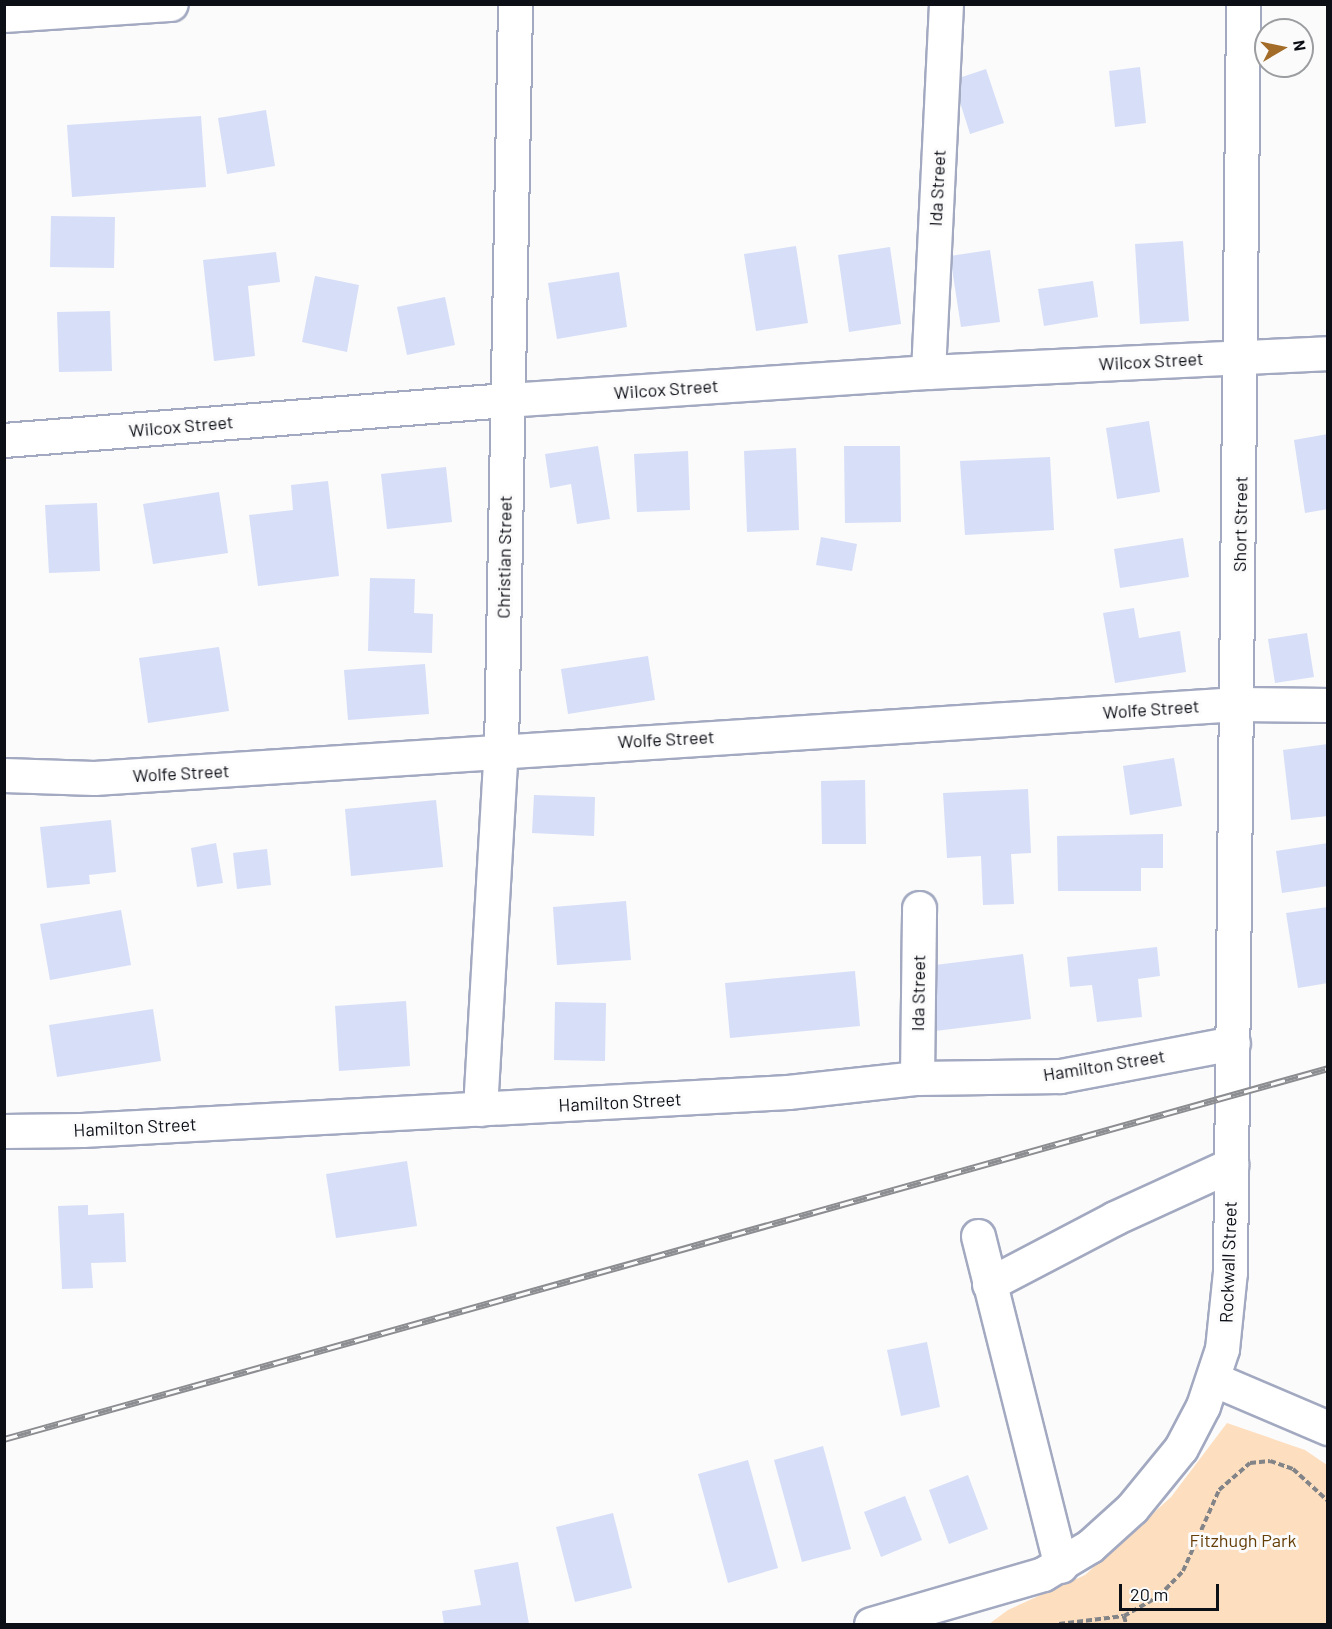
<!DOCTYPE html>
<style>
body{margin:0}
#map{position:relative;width:1332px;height:1629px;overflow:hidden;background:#fbfbfb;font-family:Barlow,sans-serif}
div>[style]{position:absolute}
.green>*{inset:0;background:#fddebf}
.building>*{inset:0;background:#d7def7}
.path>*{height:4px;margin-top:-2px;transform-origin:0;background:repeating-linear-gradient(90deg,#838488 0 6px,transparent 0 9px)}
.roads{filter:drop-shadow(2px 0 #a2a9c0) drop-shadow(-2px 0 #a2a9c0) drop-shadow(0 2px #a2a9c0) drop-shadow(0 -2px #a2a9c0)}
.minor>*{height:33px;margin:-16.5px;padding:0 16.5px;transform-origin:16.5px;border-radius:16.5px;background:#fff}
.major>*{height:33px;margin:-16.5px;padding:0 16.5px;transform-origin:16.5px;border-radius:16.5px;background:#fff}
.rail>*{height:7px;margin-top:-3.5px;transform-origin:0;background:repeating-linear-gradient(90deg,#fbfbfb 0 14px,#8c8d91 0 28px);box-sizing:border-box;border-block:2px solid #8c8d91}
span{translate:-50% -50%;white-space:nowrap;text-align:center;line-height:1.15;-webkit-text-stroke:6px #fbfbfb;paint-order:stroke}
.street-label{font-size:18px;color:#0d0f17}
.park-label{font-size:18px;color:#653e08}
.frame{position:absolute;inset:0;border:6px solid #0d0f17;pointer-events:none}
.north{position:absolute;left:1254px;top:18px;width:60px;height:60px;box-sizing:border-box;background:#fbfbfb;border:2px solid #9c9da0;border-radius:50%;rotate:81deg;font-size:16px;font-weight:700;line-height:24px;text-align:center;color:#0d0f17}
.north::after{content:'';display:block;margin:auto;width:21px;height:27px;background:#a36c28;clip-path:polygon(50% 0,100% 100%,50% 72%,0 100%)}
.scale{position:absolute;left:1119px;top:1584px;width:100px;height:27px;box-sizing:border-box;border:3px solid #0d0f17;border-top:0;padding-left:8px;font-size:18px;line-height:21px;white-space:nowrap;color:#0d0f17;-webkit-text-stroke:4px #fbfbfb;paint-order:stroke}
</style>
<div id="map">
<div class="green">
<i style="clip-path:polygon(1227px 1423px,1305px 1450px,1327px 1465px,1327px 1624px,989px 1624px,1008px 1610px,1085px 1575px,1171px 1497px)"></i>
</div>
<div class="building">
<i style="clip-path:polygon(1140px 67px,1146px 123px,1115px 127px,1109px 71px)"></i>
<i style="clip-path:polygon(986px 69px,1004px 123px,970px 134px,953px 80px)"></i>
<i style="clip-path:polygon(266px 110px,275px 166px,227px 174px,218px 118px)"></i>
<i style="clip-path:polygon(201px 116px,206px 187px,72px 197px,67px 125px)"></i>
<i style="clip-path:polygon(51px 216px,115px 217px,114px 268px,50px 267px)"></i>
<i style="clip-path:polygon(1183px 241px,1189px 321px,1140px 324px,1135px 244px)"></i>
<i style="clip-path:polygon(796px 246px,808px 323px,756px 331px,744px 254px)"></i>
<i style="clip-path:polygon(890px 247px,901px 324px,849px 332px,838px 255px)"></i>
<i style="clip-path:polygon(990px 250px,1000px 322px,961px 327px,950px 256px)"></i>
<i style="clip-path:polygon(276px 252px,280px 282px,248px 286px,255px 356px,214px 361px,203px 260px)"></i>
<i style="clip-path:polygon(619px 272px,627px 327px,557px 339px,548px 283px)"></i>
<i style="clip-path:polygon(315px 276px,359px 285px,347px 352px,302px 342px)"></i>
<i style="clip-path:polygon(1093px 281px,1098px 317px,1044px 326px,1038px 289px)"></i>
<i style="clip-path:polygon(445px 297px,455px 345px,407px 355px,397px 307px)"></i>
<i style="clip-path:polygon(110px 311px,112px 371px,59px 372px,57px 312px)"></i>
<i style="clip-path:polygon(1149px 421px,1160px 492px,1117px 499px,1106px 428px)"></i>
<i style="clip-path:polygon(1328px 434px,1328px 509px,1305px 513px,1294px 440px)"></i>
<i style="clip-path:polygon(598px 446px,610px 519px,577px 524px,571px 484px,550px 488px,545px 454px)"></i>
<i style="clip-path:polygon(844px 446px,900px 446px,901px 522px,845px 523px)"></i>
<i style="clip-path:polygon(796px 448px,799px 530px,747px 532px,744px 451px)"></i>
<i style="clip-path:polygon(688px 451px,690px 510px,637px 512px,634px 454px)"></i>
<i style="clip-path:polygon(1050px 457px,1054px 530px,965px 535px,960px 461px)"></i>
<i style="clip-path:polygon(446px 467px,452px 522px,387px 529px,381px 474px)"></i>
<i style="clip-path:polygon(328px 481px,339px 576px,258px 586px,249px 515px,293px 510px,291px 485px)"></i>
<i style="clip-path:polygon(219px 492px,228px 553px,153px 564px,143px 504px)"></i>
<i style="clip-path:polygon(97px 503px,100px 571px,49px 573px,45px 505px)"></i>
<i style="clip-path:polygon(821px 537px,857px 544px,852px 571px,816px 565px)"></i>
<i style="clip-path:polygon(1183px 538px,1189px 577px,1120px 588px,1114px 549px)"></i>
<i style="clip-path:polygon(370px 578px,415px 579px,414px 613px,433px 614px,432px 653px,368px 651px)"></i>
<i style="clip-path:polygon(1134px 608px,1139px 638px,1180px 631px,1186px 672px,1115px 683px,1103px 613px)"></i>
<i style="clip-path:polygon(1307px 633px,1314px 677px,1275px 683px,1268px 639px)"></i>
<i style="clip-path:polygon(219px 647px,229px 711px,148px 723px,139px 658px)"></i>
<i style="clip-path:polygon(648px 656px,655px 700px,568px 714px,561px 669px)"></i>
<i style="clip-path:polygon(425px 664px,429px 714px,348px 720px,344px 670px)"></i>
<i style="clip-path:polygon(1328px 744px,1328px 816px,1291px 820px,1283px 750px)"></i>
<i style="clip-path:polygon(1174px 758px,1182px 806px,1130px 815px,1123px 766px)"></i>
<i style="clip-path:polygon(865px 780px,866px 844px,822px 844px,821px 781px)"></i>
<i style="clip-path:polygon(1028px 789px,1031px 853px,1011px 854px,1014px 904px,983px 905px,981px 856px,947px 858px,943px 793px)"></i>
<i style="clip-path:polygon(534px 795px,595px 797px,594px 836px,532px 833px)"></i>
<i style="clip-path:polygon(436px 800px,443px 867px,351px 876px,345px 809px)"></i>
<i style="clip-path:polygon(111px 820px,116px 872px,89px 875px,90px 884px,47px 888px,40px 827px)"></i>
<i style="clip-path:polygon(1163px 834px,1163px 868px,1141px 868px,1141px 891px,1058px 891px,1057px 836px)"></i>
<i style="clip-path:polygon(216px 843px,223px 883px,197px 887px,191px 848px)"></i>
<i style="clip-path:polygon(1328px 843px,1328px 886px,1282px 893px,1276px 851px)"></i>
<i style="clip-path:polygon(267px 849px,271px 885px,237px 889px,233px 853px)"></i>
<i style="clip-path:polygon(626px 901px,631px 960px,557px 965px,553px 907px)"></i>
<i style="clip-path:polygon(1328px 907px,1328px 983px,1298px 988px,1286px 913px)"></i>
<i style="clip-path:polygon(121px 910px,131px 965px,50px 980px,40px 924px)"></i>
<i style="clip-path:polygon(1157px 947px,1160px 976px,1138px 979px,1142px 1017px,1097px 1022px,1092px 985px,1070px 987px,1067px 957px)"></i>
<i style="clip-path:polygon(1023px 954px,1031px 1019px,935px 1031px,927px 966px)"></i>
<i style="clip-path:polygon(855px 971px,860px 1026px,730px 1038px,725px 983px)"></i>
<i style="clip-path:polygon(406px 1001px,410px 1066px,339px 1071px,335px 1006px)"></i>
<i style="clip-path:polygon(555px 1002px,606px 1003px,605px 1061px,554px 1060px)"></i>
<i style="clip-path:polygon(153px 1009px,161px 1061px,57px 1077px,49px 1025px)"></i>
<i style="clip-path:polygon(407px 1161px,417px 1226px,336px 1238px,326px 1174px)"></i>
<i style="clip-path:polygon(88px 1205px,88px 1215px,124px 1213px,126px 1262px,91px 1263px,93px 1288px,62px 1289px,58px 1206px)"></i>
<i style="clip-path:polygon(927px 1342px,940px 1407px,901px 1416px,887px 1350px)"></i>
<i style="clip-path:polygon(823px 1446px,851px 1549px,802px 1562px,774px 1460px)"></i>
<i style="clip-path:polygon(748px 1460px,778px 1568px,728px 1583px,698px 1474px)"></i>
<i style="clip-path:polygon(968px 1475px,988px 1529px,949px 1544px,929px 1490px)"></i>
<i style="clip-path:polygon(905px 1496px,922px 1540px,881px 1557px,864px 1512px)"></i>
<i style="clip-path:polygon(613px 1513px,632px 1588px,575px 1602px,556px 1527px)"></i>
<i style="clip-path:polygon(518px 1562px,529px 1624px,444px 1624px,442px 1611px,481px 1605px,474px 1570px)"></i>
</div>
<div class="path">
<i style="left:1124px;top:1616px;width:8px;rotate:76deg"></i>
<i style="left:1059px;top:1624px;width:65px;rotate:-7deg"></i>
<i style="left:1124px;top:1616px;width:40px;rotate:-29.7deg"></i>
<i style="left:1159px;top:1596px;width:35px;rotate:-46deg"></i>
<i style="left:1183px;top:1571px;width:89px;rotate:-66deg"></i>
<i style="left:1219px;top:1490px;width:41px;rotate:-41.1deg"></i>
<i style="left:1250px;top:1463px;width:20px;rotate:-6deg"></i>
<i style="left:1270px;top:1461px;width:24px;rotate:19deg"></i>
<i style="left:1293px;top:1469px;width:47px;rotate:42.4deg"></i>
</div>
<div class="roads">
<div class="minor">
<i style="left:928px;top:372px;width:368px;rotate:-87.2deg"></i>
<i style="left:4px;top:440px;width:504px;rotate:-4.56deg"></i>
<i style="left:506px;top:400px;width:423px;rotate:-3.8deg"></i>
<i style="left:928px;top:372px;width:400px;rotate:-2.7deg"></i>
<i style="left:4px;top:775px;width:90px;rotate:1.9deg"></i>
<i style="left:94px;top:778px;width:1146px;rotate:-3.7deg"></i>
<i style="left:1238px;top:704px;width:90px;rotate:0.6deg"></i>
<i style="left:917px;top:1078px;width:170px;rotate:-89.3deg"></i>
<i style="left:480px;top:1109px;width:361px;rotate:-86.7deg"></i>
<i style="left:501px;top:749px;width:745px;rotate:-88.92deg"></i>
<i style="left:4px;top:1131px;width:78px;rotate:-0.7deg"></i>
<i style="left:82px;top:1130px;width:707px;rotate:-3.08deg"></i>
<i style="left:788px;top:1092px;width:130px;rotate:-6.2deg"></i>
<i style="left:917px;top:1078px;width:143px;rotate:-0.8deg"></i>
<i style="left:1060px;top:1076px;width:176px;rotate:-10.8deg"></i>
<i style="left:978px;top:1236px;width:340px;rotate:75.9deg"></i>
<i style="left:989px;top:1284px;width:142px;rotate:-27.6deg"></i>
<i style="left:1115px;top:1218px;width:128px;rotate:-24.6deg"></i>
<i style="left:1213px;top:1379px;width:125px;rotate:23.1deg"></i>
<i style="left:871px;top:1624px;width:179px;rotate:-16.2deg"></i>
<i style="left:1043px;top:1574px;width:55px;rotate:-30.8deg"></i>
<i style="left:1090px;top:1546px;width:57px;rotate:-42.1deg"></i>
<i style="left:1132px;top:1508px;width:77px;rotate:-50.8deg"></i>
<i style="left:1181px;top:1448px;width:47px;rotate:-62.4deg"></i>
<i style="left:1203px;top:1406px;width:60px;rotate:-71.6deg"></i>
<i style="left:1222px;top:1349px;width:77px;rotate:-84.1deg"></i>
<i style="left:1230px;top:1272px;width:1268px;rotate:-89.41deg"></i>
</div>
<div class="major">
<i style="left:4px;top:15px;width:167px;rotate:-3.8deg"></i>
</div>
</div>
<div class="rail">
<i style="left:4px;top:1439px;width:1375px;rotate:-15.65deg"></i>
</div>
<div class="street-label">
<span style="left:937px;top:188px;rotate:-87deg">Ida Street</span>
<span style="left:1151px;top:361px;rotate:-3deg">Wilcox Street</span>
<span style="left:666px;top:389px;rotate:-4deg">Wilcox Street</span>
<span style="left:181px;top:426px;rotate:-5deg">Wilcox Street</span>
<span style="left:1240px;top:524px;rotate:-89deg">Short Street</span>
<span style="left:504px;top:557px;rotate:-89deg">Christian Street</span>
<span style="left:1151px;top:709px;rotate:-4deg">Wolfe Street</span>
<span style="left:666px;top:739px;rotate:-3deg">Wolfe Street</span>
<span style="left:181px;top:773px;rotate:-3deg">Wolfe Street</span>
<span style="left:918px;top:993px;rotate:-89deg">Ida Street</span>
<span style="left:1104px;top:1065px;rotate:-9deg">Hamilton Street</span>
<span style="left:620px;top:1102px;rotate:-3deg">Hamilton Street</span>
<span style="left:135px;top:1127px;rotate:-3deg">Hamilton Street</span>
<span style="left:1228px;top:1262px;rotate:-88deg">Rockwall Street</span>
</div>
<div class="park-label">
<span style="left:1243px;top:1540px">Fitzhugh Park</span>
</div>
<div class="frame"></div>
<div class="north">N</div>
<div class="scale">20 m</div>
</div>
